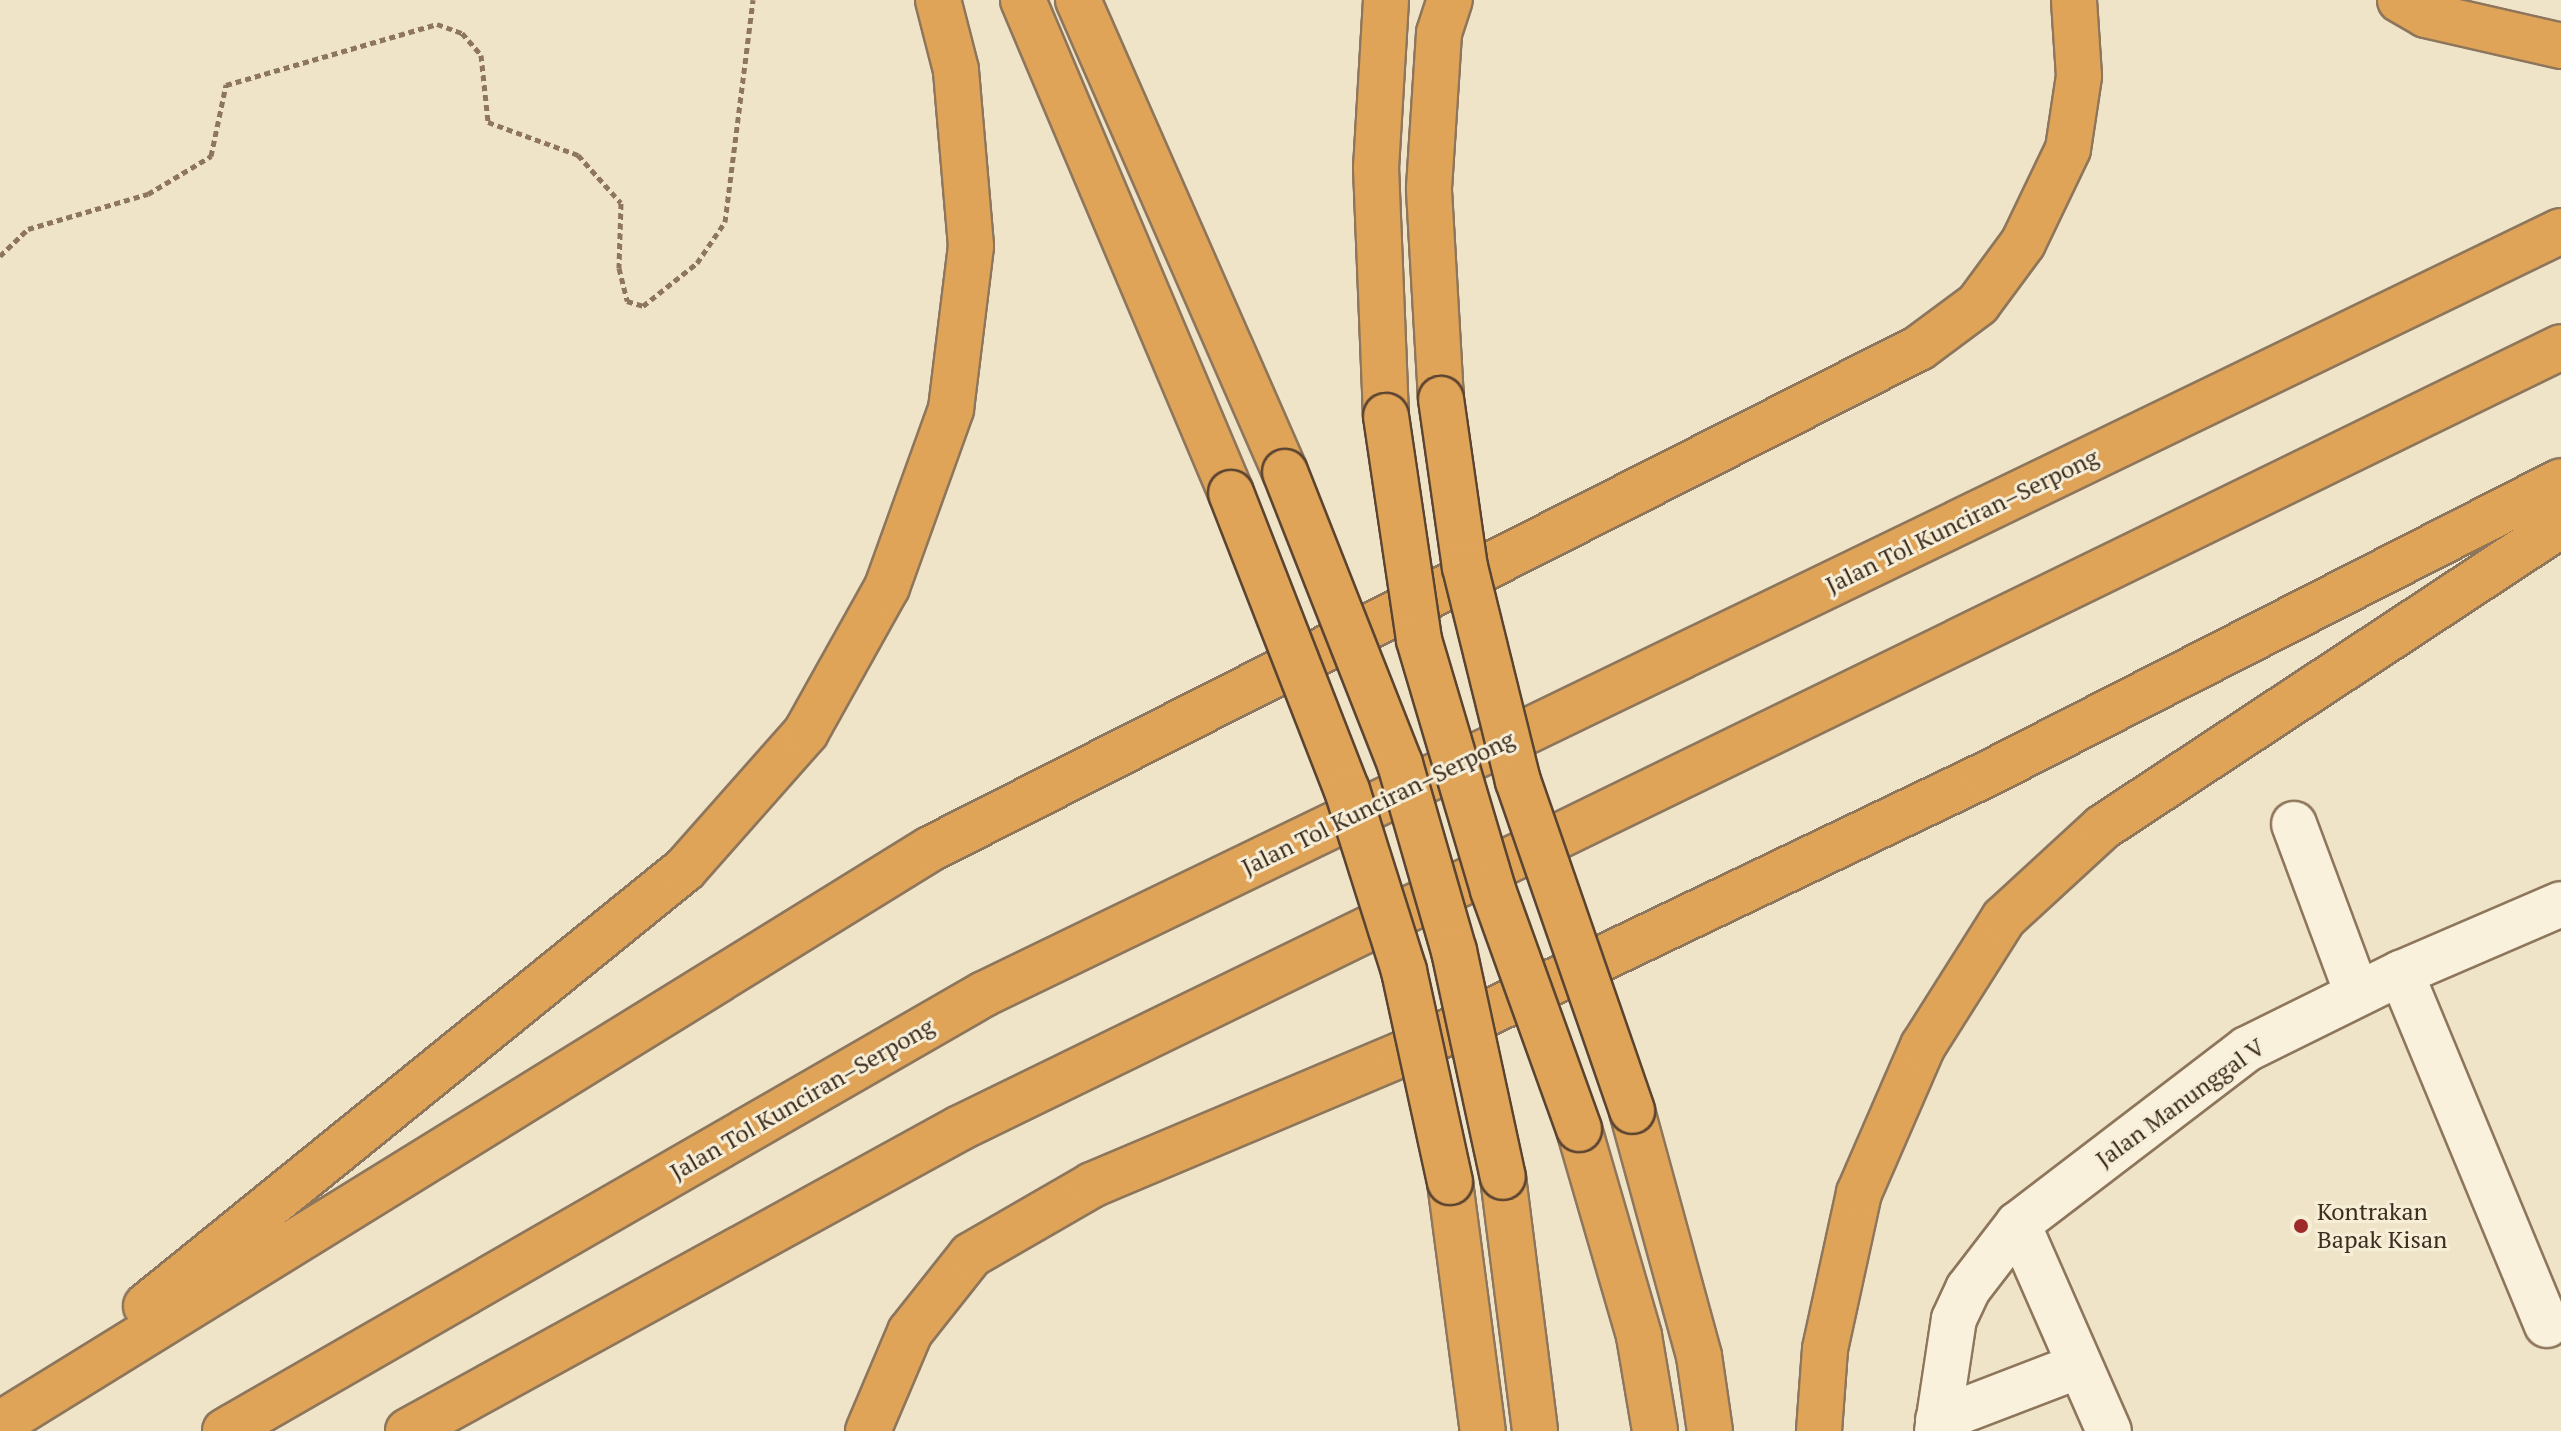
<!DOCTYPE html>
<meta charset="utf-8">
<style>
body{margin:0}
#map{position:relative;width:2561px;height:1431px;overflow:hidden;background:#f0e4c8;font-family:"PT Serif",serif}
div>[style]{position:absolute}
.path>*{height:5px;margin-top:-2.5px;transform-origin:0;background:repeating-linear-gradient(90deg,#8d765c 0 6px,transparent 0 10px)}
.roads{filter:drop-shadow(2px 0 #8d765c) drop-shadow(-2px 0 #8d765c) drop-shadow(0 2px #8d765c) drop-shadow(0 -2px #8d765c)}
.minor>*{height:44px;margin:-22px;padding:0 22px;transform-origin:22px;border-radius:22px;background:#faf1dc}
.tertiary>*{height:44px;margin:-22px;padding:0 22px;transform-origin:22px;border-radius:22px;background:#faf1dc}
.motorway>*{height:44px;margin:-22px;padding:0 22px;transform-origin:22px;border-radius:22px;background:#e0a458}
.bridges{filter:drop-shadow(2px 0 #5b4430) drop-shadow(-2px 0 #5b4430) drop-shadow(0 2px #5b4430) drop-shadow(0 -2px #5b4430)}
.motorway-bridge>*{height:44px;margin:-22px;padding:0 22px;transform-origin:22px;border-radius:22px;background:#e0a458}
.dots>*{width:22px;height:22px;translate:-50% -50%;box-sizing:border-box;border:4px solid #f7eed8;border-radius:50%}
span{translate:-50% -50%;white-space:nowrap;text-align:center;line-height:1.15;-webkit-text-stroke:6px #f7eed8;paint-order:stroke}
.street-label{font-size:24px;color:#3d2e20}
.poi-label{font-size:24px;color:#3d2e20}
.left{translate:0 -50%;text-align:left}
</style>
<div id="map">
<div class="path">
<i style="left:0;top:256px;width:39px;rotate:-44deg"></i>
<i style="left:28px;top:229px;width:125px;rotate:-16.3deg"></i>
<i style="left:148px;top:194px;width:74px;rotate:-31.1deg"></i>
<i style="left:211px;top:156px;width:73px;rotate:-78.1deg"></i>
<i style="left:226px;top:85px;width:220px;rotate:-16.1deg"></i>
<i style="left:437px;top:24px;width:27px;rotate:20deg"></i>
<i style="left:462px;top:33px;width:29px;rotate:49deg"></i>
<i style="left:481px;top:55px;width:67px;rotate:84deg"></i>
<i style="left:488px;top:122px;width:96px;rotate:20.1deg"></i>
<i style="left:578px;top:155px;width:64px;rotate:48.1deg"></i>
<i style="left:621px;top:203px;width:65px;rotate:91.8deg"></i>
<i style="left:619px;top:268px;width:34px;rotate:76deg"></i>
<i style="left:627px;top:301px;width:17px;rotate:17deg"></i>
<i style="left:643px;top:306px;width:69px;rotate:-38.5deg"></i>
<i style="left:697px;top:263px;width:50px;rotate:-55.7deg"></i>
<i style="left:725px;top:222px;width:224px;rotate:-82.8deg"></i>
</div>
<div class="roads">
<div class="minor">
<i style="left:2294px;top:824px;width:180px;rotate:69.6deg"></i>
<i style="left:2401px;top:973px;width:381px;rotate:67.5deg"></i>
<i style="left:2018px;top:1224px;width:226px;rotate:66.3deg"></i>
<i style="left:1938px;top:1420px;width:151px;rotate:-21deg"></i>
</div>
<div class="tertiary">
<i style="left:1937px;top:1431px;width:113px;rotate:-81.4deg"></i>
<i style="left:1954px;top:1319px;width:33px;rotate:-65deg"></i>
<i style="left:1968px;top:1289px;width:82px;rotate:-52.4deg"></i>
<i style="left:2018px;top:1224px;width:288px;rotate:-37.4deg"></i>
<i style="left:2247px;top:1049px;width:172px;rotate:-26.3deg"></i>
<i style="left:2401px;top:973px;width:174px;rotate:-23.3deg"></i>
</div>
<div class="motorway">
<i style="left:1023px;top:0;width:535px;rotate:67.12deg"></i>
<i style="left:1078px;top:0;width:515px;rotate:66.32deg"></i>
<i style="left:1386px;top:0;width:167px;rotate:93.4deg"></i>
<i style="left:1376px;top:167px;width:249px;rotate:87.7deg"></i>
<i style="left:2400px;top:0;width:30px;rotate:30deg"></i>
<i style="left:2426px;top:15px;width:139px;rotate:12.9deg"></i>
<i style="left:1441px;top:399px;width:211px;rotate:-93.3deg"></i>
<i style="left:1429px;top:188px;width:155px;rotate:-86.3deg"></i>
<i style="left:1439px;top:33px;width:35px;rotate:-72deg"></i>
<i style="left:1632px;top:1111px;width:254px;rotate:74.7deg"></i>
<i style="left:1699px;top:1356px;width:76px;rotate:81.7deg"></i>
<i style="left:1579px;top:1129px;width:216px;rotate:73.8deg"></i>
<i style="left:1639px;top:1336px;width:96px;rotate:80.4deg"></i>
<i style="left:1503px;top:1177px;width:256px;rotate:82.8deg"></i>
<i style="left:1450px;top:1182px;width:251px;rotate:82.5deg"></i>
<i style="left:146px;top:1306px;width:694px;rotate:-39.03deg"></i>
<i style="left:685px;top:869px;width:183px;rotate:-48.5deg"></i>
<i style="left:806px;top:732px;width:166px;rotate:-60.8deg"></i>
<i style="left:887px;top:587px;width:189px;rotate:-70.2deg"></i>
<i style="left:951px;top:409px;width:164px;rotate:-83deg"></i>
<i style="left:971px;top:246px;width:177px;rotate:-94.9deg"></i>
<i style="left:956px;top:70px;width:72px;rotate:-104.4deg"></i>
<i style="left:0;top:1424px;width:1093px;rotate:-31.73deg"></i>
<i style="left:930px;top:849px;width:1109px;rotate:-26.87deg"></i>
<i style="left:1919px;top:348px;width:74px;rotate:-36.7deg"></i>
<i style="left:1978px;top:304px;width:76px;rotate:-53.6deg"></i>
<i style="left:2023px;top:243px;width:104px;rotate:-64.4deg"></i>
<i style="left:2068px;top:149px;width:74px;rotate:-81.4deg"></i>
<i style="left:2079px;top:76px;width:76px;rotate:-93.8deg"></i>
<i style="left:225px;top:1431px;width:876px;rotate:-29.93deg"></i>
<i style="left:984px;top:994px;width:1752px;rotate:-25.82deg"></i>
<i style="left:408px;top:1431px;width:630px;rotate:-28.76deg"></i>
<i style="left:960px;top:1128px;width:1781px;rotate:-26deg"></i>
<i style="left:868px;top:1431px;width:108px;rotate:-67deg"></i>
<i style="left:910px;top:1332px;width:98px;rotate:-51.6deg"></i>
<i style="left:971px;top:1255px;width:140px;rotate:-30deg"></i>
<i style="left:1092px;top:1185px;width:334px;rotate:-22.9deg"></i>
<i style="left:1400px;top:1055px;width:651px;rotate:-25.58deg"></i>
<i style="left:1987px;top:774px;width:644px;rotate:-27.04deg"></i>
<i style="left:1819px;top:1431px;width:82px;rotate:-85.8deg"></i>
<i style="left:1825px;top:1349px;width:160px;rotate:-77.7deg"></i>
<i style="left:1859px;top:1193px;width:160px;rotate:-66.5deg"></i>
<i style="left:1923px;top:1046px;width:151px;rotate:-57.7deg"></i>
<i style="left:2004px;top:918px;width:134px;rotate:-42.6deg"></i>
<i style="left:2103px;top:827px;width:549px;rotate:-33.4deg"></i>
</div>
</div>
<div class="bridges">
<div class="motorway-bridge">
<i style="left:1441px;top:399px;width:170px;rotate:81.9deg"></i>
<i style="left:1465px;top:567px;width:220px;rotate:76.1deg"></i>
<i style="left:1518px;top:781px;width:349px;rotate:70.9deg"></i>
<i style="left:1386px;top:416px;width:226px;rotate:81.6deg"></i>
<i style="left:1419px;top:640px;width:261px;rotate:73.5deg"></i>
<i style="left:1493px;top:890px;width:254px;rotate:70.2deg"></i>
<i style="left:1285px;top:472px;width:314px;rotate:68.5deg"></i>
<i style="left:1400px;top:764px;width:195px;rotate:73.9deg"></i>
<i style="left:1454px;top:951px;width:231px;rotate:77.8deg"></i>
<i style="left:1231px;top:493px;width:319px;rotate:68.7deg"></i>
<i style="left:1347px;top:790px;width:190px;rotate:72.5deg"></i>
<i style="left:1404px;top:971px;width:216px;rotate:77.7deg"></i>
</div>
</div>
<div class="dots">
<i style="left:2301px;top:1226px;background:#9e2a2b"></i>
</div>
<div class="street-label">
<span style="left:1962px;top:521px;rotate:-26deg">Jalan Tol Kunciran–Serpong</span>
<span style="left:1378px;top:803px;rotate:-26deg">Jalan Tol Kunciran–Serpong</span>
<span style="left:802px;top:1099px;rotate:-30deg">Jalan Tol Kunciran–Serpong</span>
<span style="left:2180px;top:1103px;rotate:-36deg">Jalan Manunggal V</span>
</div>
<div class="poi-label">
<span class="left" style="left:2317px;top:1226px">Kontrakan<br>Bapak Kisan</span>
</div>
</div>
